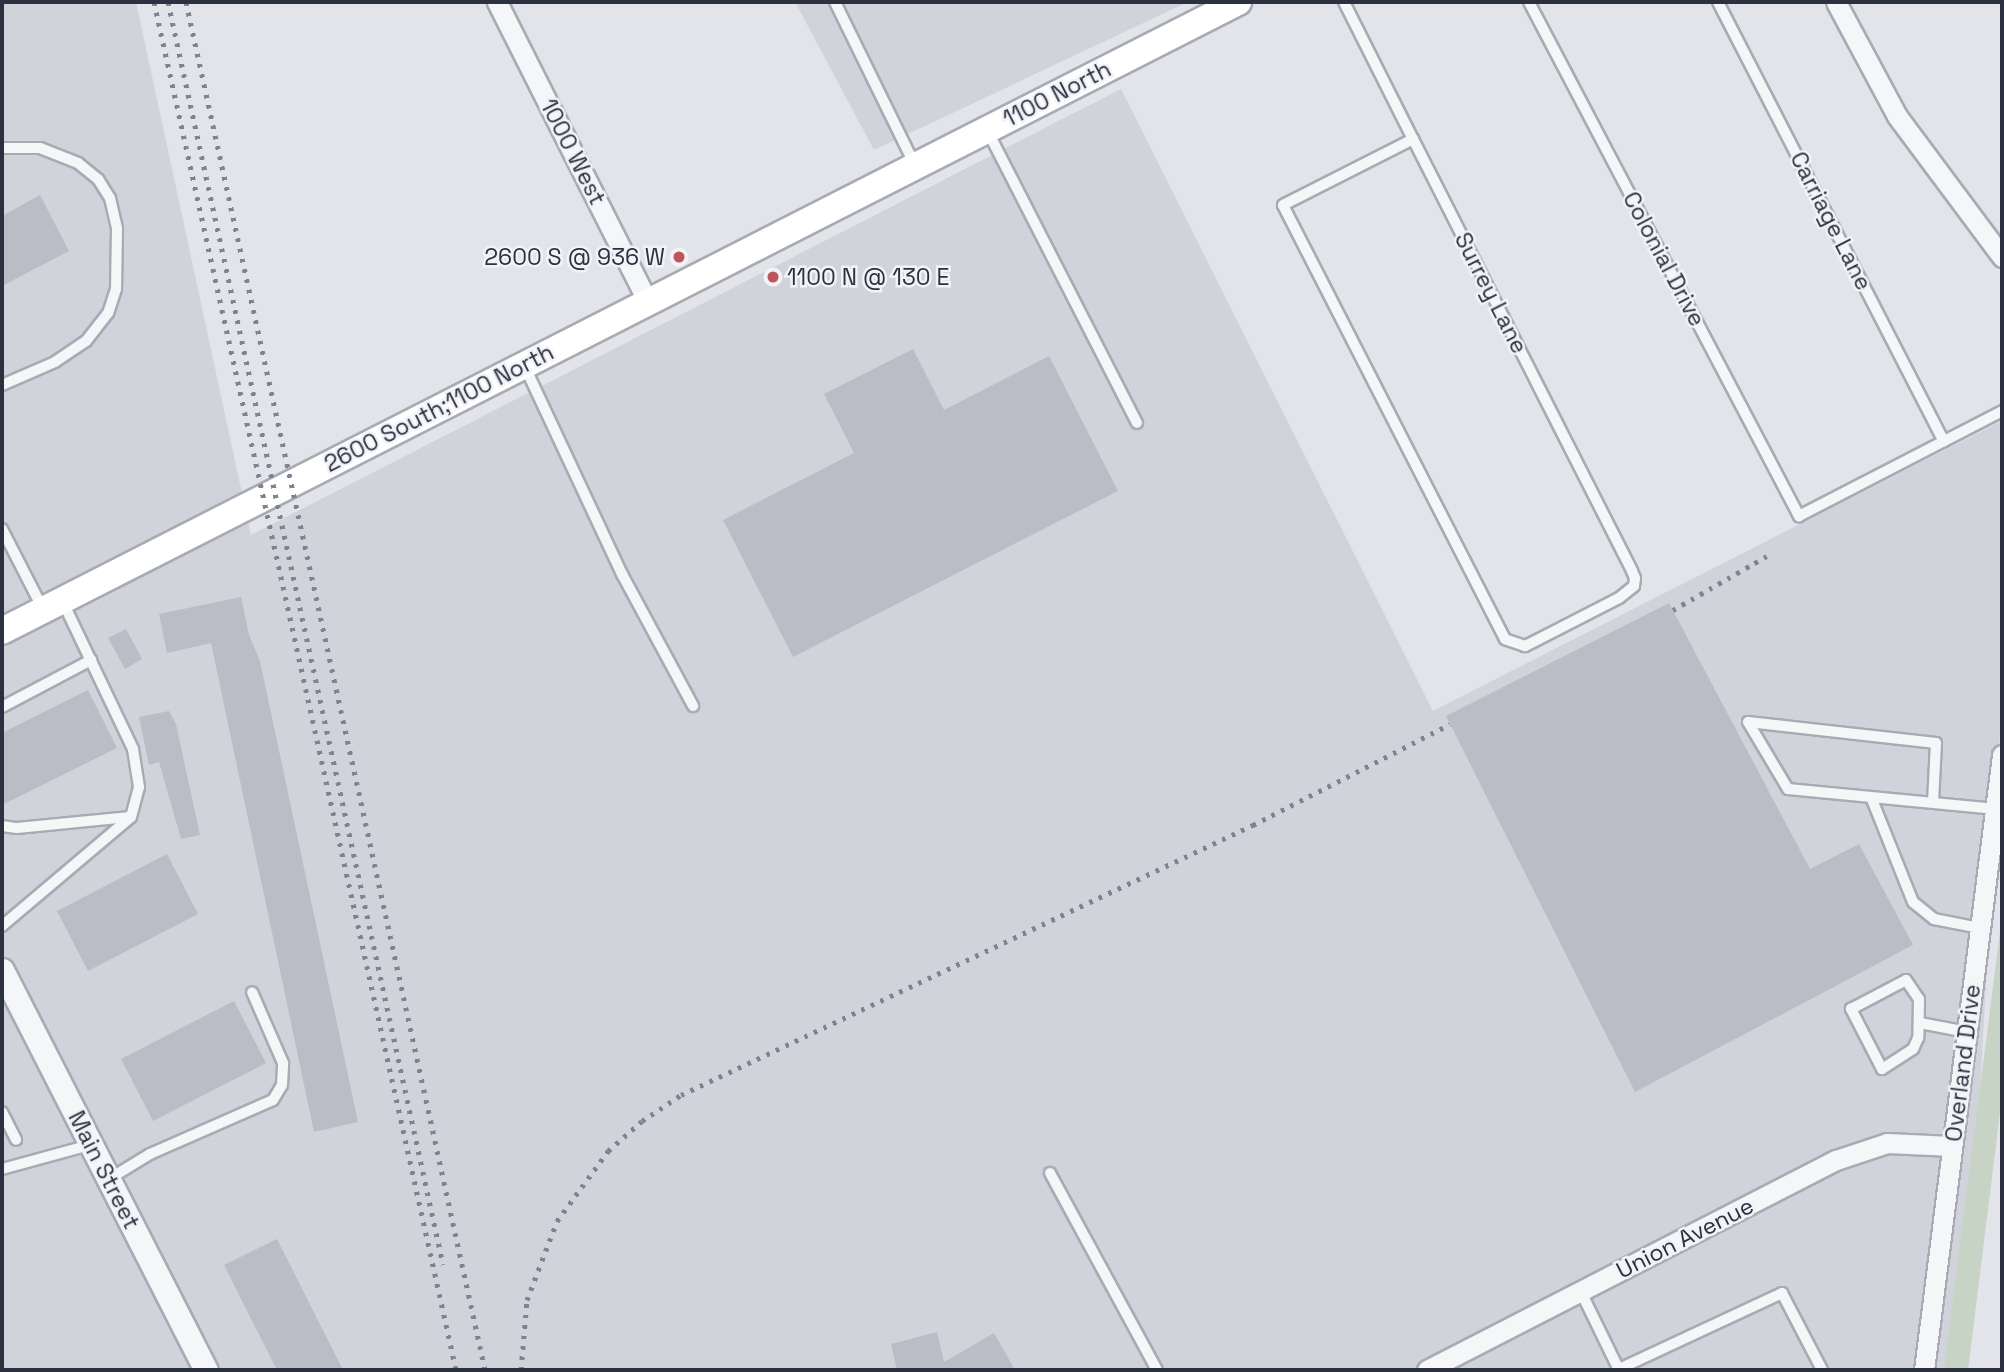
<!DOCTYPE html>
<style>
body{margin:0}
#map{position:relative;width:2004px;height:1372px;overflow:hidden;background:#e2e4e9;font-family:"Space Grotesk",sans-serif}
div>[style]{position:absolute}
.built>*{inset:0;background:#d1d3db}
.green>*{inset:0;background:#c7d3c4}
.building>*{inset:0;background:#babdc6}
.roads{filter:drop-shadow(2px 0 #a8abb3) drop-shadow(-2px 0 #a8abb3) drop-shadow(0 2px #a8abb3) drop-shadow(0 -2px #a8abb3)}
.service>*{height:10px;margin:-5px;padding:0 5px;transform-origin:5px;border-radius:5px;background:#f5f6f8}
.minor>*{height:19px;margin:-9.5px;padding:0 9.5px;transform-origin:9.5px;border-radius:9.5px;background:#f5f6f8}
.tertiary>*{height:23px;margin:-11.5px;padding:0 11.5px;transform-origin:11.5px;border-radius:11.5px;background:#f5f6f8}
.secondary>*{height:26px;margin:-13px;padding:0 13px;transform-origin:13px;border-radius:13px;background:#fff}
.rail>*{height:5px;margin-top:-2.5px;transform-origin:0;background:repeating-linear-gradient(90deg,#7d8392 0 3.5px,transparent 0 10.5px)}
.dots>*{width:19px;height:19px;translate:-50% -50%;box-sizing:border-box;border:4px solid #f2f3f7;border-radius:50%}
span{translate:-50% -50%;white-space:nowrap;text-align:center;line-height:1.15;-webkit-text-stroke:5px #f2f3f7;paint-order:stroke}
.street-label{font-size:23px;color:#2c3140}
.poi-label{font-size:23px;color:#2c3140}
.right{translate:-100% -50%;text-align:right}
.left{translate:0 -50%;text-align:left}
.frame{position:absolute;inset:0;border:4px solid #2c3140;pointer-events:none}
</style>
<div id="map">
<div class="built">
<i style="clip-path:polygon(2px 2px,136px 2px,251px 535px,1121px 89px,1433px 711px,2002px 421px,2002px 698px,1970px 1271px,1958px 1370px,2px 1370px)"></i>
<i style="clip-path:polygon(795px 2px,1188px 2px,874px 150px)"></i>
</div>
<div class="green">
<i style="clip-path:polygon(2002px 916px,2002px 1096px,1968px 1370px,1944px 1370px)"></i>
</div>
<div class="building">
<i style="clip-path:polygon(40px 195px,69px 251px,2px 286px,2px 216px)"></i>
<i style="clip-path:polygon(913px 349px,944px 410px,1049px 356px,1118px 491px,793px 657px,723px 520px,854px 453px,824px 394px)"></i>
<i style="clip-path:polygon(241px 597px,249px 635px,260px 661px,358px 1122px,314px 1132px,211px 643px,167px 653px,159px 614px)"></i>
<i style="clip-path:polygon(1669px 603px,1810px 869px,1859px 844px,1913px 945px,1635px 1092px,1446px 716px)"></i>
<i style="clip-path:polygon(126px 629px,142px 659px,125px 669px,108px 638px)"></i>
<i style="clip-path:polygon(88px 690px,117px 748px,2px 805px,2px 733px)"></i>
<i style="clip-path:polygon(169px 711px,176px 724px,200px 835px,181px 839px,159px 762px,149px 765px,139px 717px)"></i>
<i style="clip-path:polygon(167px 854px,198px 914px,88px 971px,57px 911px)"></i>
<i style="clip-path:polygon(234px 1001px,266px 1063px,153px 1121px,121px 1059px)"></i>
<i style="clip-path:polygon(277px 1239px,343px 1370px,277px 1370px,224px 1265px)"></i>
<i style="clip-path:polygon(937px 1332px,944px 1362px,994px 1333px,1015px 1370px,897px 1370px,891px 1344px)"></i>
</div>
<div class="roads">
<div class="service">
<i style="left:835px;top:2px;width:182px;rotate:63.9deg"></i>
<i style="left:1344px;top:2px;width:153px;rotate:63.3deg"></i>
<i style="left:1413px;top:139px;width:484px;rotate:63.1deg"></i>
<i style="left:1632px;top:571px;width:8px;rotate:67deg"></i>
<i style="left:1635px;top:578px;width:8px;rotate:97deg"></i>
<i style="left:1634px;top:586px;width:19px;rotate:141deg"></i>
<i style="left:1619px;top:598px;width:106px;rotate:152.9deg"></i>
<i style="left:1525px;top:646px;width:21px;rotate:-161deg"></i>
<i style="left:1505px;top:639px;width:487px;rotate:-117.1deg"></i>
<i style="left:1283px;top:205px;width:146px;rotate:-26.9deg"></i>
<i style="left:1529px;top:2px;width:581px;rotate:62.29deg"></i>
<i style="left:1799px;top:516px;width:229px;rotate:-27.3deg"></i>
<i style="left:1718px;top:2px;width:494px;rotate:62.8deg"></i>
<i style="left:987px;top:130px;width:329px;rotate:62.9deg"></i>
<i style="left:2px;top:148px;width:38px"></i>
<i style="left:40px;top:148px;width:41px;rotate:21.5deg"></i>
<i style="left:78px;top:163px;width:26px;rotate:39deg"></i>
<i style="left:98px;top:179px;width:22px;rotate:58deg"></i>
<i style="left:110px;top:198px;width:31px;rotate:77deg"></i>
<i style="left:117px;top:228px;width:61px;rotate:90.9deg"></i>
<i style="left:116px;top:289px;width:25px;rotate:108deg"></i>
<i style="left:108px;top:313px;width:36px;rotate:128deg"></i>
<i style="left:86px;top:341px;width:37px;rotate:146deg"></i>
<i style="left:55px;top:362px;width:58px;rotate:156.5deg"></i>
<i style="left:524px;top:365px;width:231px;rotate:64.9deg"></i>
<i style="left:622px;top:574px;width:150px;rotate:61.7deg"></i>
<i style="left:2px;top:529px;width:90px;rotate:62.9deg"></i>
<i style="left:2px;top:707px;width:101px;rotate:-27.8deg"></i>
<i style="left:1871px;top:797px;width:113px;rotate:68.2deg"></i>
<i style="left:1913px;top:902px;width:27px;rotate:39deg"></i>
<i style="left:1934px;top:919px;width:47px;rotate:11.1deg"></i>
<i style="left:1933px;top:802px;width:59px;rotate:-87.1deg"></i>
<i style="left:1936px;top:743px;width:189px;rotate:-173.6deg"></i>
<i style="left:1748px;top:722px;width:78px;rotate:59.2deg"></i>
<i style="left:1788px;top:789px;width:209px;rotate:5.5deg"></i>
<i style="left:2px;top:826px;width:15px;rotate:8deg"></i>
<i style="left:17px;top:828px;width:114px;rotate:-5.6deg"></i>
<i style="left:2px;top:926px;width:169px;rotate:-40.2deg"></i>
<i style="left:131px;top:817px;width:31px;rotate:-75deg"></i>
<i style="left:139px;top:787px;width:38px;rotate:-99deg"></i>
<i style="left:133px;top:749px;width:163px;rotate:-115.5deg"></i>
<i style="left:1906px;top:980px;width:23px;rotate:56deg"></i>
<i style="left:1919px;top:999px;width:39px;rotate:91deg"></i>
<i style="left:1918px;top:1038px;width:12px;rotate:114deg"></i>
<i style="left:1913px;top:1049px;width:37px;rotate:147deg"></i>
<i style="left:1882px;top:1069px;width:68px;rotate:-117.3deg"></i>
<i style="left:1851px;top:1009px;width:62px;rotate:-27.8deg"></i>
<i style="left:1920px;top:1023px;width:48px;rotate:10.8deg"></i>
<i style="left:2px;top:1112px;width:31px;rotate:63deg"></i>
<i style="left:2px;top:1169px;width:91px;rotate:-15.3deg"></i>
<i style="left:1050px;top:1173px;width:224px;rotate:61.5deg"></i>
<i style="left:109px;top:1179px;width:48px;rotate:-31.4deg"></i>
<i style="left:150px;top:1154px;width:134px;rotate:-23.7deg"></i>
<i style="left:273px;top:1100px;width:17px;rotate:-59deg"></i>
<i style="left:282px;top:1085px;width:22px;rotate:-87deg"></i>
<i style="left:283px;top:1063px;width:77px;rotate:-113.6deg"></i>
<i style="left:1581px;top:1292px;width:87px;rotate:64deg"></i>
<i style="left:1619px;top:1369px;width:180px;rotate:-25deg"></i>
<i style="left:1782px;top:1293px;width:87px;rotate:62.5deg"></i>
</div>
<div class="minor">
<i style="left:497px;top:2px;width:336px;rotate:63.3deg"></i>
<i style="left:1836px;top:2px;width:129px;rotate:61.8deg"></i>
<i style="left:1897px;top:116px;width:176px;rotate:53.3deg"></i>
<i style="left:1427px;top:1370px;width:460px;rotate:-27.2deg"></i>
<i style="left:1836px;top:1160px;width:54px;rotate:-18.4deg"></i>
<i style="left:1887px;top:1143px;width:65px;rotate:2.6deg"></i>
<i style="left:1924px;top:1370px;width:620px;rotate:-82.77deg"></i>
</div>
<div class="tertiary">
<i style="left:2px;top:970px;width:449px;rotate:63deg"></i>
</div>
<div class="secondary">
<i style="left:2px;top:631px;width:1387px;rotate:-26.97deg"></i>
</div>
</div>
<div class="rail">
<i style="left:154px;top:2px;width:1401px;rotate:77.55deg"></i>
<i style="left:168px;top:2px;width:1292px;rotate:77.71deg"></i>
<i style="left:186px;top:2px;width:1400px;rotate:77.67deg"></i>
<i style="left:1673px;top:610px;width:108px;rotate:-29.9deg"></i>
<i style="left:521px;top:1370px;width:70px;rotate:-85.1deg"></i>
<i style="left:527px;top:1300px;width:85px;rotate:-69.2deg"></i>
<i style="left:557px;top:1221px;width:87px;rotate:-53.9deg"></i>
<i style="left:608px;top:1151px;width:45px;rotate:-41.4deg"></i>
<i style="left:642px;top:1121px;width:47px;rotate:-33.7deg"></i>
<i style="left:681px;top:1095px;width:633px;rotate:-25.27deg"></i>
<i style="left:1253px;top:825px;width:221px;rotate:-27.1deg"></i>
</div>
<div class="dots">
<i style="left:679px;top:257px;background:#c3535a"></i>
<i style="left:773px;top:277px;background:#c3535a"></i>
</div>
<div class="street-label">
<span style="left:1057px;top:94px;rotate:-27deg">1100 North</span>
<span style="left:573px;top:152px;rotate:63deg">1000 West</span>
<span style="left:1831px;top:221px;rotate:63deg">Carriage Lane</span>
<span style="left:1664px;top:259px;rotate:62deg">Colonial Drive</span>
<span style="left:1491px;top:293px;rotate:63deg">Surrey Lane</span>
<span style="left:439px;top:408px;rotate:-27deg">2600 South;1100 North</span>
<span style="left:1963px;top:1063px;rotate:-83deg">Overland Drive</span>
<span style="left:104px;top:1170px;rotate:63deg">Main Street</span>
<span style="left:1685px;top:1238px;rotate:-27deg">Union Avenue</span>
</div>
<div class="poi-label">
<span class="right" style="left:665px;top:257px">2600 S @ 936 W</span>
<span class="left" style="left:787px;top:277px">1100 N @ 130 E</span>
</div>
<div class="frame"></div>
</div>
